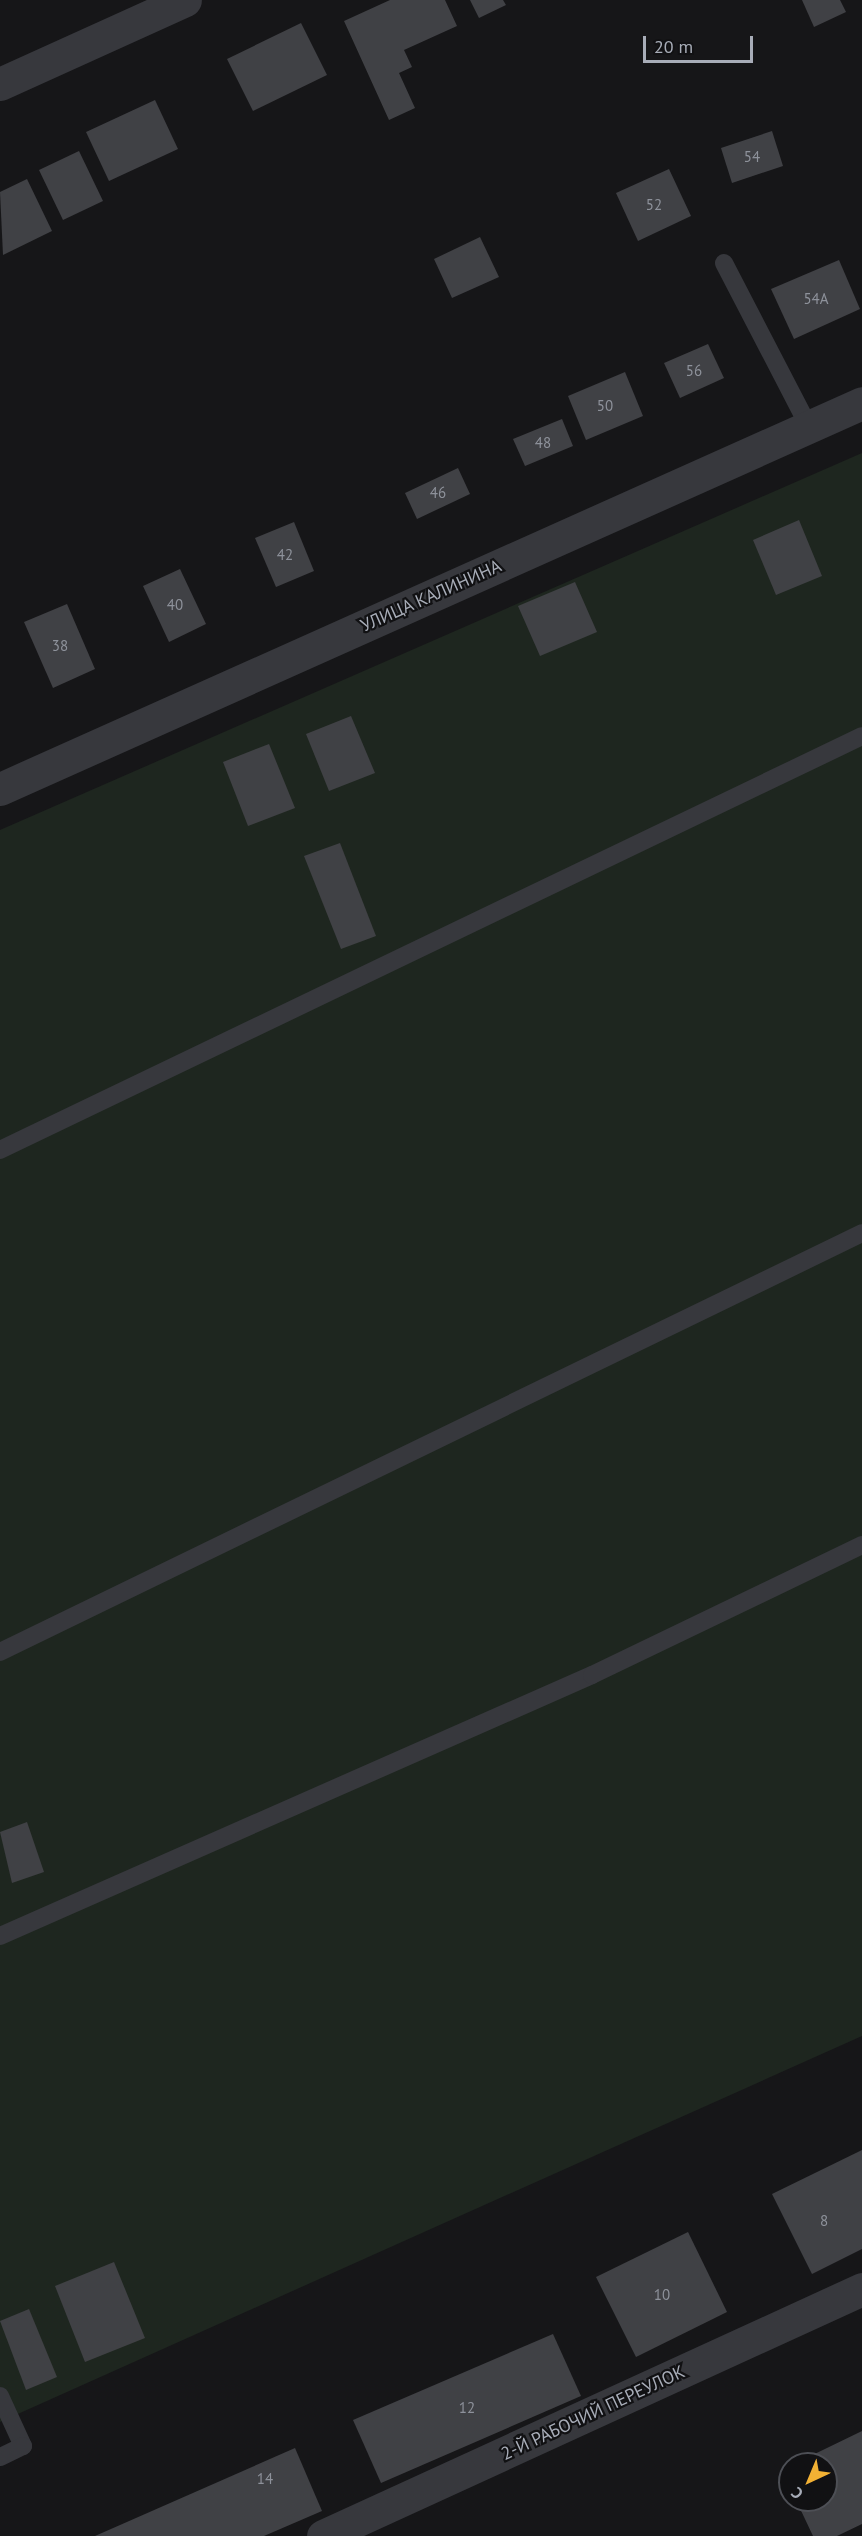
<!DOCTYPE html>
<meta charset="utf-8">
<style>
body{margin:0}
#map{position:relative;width:862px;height:2536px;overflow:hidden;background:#161618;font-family:"PT Sans",sans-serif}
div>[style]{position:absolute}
.green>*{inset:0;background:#1e261f}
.building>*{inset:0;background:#404145}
.lane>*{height:18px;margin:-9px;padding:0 9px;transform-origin:9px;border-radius:9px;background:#37383d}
.street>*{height:33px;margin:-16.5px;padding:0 16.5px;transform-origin:16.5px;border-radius:16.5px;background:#37383d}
span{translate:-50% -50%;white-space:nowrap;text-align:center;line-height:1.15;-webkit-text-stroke:4.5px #111113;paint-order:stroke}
.number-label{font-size:15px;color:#8e929b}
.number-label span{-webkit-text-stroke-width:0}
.street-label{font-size:18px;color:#a8adb8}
.north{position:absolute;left:778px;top:2452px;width:60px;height:60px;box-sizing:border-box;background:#111113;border:2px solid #4d4f55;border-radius:50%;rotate:224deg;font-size:16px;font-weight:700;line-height:24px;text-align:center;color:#a8adb8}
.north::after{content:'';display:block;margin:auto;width:21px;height:27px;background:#f2b134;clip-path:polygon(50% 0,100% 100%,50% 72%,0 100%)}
.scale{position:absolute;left:643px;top:36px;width:110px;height:27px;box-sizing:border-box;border:3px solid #a8adb8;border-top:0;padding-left:8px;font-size:18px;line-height:21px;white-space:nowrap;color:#a8adb8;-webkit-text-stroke:4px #111113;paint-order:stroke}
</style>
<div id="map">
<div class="green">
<i style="clip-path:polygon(862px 453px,862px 2036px,0 2422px,0 830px)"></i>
</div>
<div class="building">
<i style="clip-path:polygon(390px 0,445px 0,457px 26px,404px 50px,412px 67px,399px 73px,415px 108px,389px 120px,344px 21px)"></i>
<i style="clip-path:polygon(470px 0,503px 0,506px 5px,479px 18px)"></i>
<i style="clip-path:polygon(802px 0,840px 0,846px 12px,814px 27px)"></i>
<i style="clip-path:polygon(301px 23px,327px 75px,253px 111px,227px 59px)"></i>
<i style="clip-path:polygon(155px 100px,178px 149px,109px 181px,86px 132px)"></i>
<i style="clip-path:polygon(772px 131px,783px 166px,732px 183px,721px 148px)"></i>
<i style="clip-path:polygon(79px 151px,103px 201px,63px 220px,39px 170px)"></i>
<i style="clip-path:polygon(669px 169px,691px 216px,638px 241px,616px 193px)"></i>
<i style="clip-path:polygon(27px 179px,52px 231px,3px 255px,0 192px)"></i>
<i style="clip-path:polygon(480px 237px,499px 277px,452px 298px,434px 259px)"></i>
<i style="clip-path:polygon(839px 260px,860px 309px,794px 339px,771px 289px)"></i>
<i style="clip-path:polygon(708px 344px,724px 378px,680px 398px,664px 363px)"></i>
<i style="clip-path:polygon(625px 372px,643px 416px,586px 440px,568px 396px)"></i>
<i style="clip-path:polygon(562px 419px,573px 446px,525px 466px,513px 439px)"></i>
<i style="clip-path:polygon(458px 468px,470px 494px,417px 519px,405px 493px)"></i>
<i style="clip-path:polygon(799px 520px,822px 576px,776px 595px,753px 540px)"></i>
<i style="clip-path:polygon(294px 522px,314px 571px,276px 587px,255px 538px)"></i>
<i style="clip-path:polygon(180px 569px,206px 624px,169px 642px,143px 586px)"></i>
<i style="clip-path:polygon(575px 582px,597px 632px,540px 656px,518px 606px)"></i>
<i style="clip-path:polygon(67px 604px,95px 669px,53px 688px,24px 622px)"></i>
<i style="clip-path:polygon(351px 716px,375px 773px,329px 791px,306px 734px)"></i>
<i style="clip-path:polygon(269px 744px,295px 808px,248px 826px,223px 762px)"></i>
<i style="clip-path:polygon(340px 843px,376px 936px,341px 949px,304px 856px)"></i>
<i style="clip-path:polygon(27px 1822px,44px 1872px,12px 1883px,0 1832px)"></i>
<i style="clip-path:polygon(862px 2150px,862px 2249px,812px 2274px,772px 2194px)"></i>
<i style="clip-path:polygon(688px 2232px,727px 2312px,636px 2357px,596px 2277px)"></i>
<i style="clip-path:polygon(114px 2262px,145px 2338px,85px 2362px,55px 2286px)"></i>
<i style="clip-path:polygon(29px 2309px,57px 2377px,26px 2390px,0 2321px)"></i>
<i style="clip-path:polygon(553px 2334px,581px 2396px,381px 2483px,353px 2420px)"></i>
<i style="clip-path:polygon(862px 2431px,862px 2524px,837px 2536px,813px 2536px,796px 2500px,826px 2500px,826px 2464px,794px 2464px)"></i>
<i style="clip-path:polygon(295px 2448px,322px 2511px,264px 2536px,95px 2536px)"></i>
<i style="clip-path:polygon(790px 2466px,790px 2488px,781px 2470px)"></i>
</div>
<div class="lane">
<i style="left:724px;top:263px;width:185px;rotate:62.6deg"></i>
<i style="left:0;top:1150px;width:956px;rotate:-25.65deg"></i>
<i style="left:0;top:1652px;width:958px;rotate:-25.92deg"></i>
<i style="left:0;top:1936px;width:647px;rotate:-23.79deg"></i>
<i style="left:592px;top:1675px;width:300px;rotate:-25.7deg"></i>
<i style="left:0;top:2396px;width:55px;rotate:65.3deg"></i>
<i style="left:23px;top:2446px;width:25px;rotate:154deg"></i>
</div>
<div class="street">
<i style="left:0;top:84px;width:203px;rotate:-24.4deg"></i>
<i style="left:0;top:789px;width:944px;rotate:-24.12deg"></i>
<i style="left:323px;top:2536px;width:593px;rotate:-24.62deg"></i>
</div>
<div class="number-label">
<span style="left:752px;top:157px">54</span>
<span style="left:654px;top:205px">52</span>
<span style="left:816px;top:299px">54А</span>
<span style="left:694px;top:371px">56</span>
<span style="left:605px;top:406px">50</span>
<span style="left:543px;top:443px">48</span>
<span style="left:438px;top:493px">46</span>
<span style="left:285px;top:555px">42</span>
<span style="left:175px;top:605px">40</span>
<span style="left:60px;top:646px">38</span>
<span style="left:824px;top:2221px">8</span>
<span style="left:662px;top:2295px">10</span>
<span style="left:467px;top:2408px">12</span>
<span style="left:265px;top:2479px">14</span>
</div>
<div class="street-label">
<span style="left:431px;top:596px;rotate:-24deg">УЛИЦА КАЛИНИНА</span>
<span style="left:593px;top:2413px;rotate:-25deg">2-Й РАБОЧИЙ ПЕРЕУЛОК</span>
</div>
<div class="north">С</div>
<div class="scale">20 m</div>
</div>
